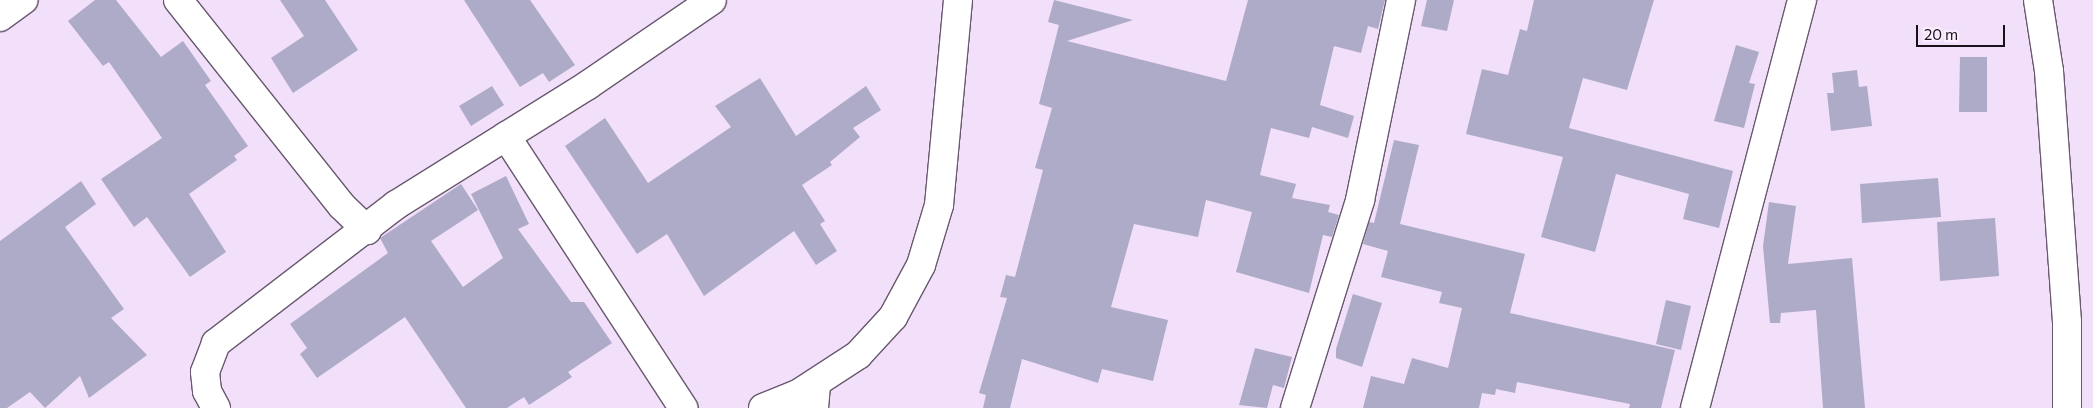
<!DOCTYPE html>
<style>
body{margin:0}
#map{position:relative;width:2093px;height:408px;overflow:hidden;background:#f2dff9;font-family:Commissioner,sans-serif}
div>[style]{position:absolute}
.building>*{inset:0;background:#aeabc8}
.roads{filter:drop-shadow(1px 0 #68586e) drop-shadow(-1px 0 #68586e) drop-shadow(0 1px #68586e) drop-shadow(0 -1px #68586e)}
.minor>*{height:28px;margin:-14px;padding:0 14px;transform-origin:14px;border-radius:14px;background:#fff}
.tertiary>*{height:28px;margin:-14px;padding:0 14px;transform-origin:14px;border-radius:14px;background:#fff}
.secondary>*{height:28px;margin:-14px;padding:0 14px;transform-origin:14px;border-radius:14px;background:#fff}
span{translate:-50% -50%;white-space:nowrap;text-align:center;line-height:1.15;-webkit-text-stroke:4px #fbefff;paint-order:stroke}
.scale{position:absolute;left:1916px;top:25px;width:89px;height:22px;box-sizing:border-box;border:2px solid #18111a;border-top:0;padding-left:6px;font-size:15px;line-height:18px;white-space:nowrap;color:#18111a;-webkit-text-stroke:4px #fbefff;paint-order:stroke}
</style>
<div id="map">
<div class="building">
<i style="clip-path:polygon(95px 0,116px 0,161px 57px,183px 41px,211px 81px,205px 85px,248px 146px,234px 156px,237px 160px,189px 194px,226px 252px,190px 277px,147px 217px,134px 227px,101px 179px,162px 138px,109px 62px,103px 66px,68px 21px)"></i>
<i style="clip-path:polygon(280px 0,325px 0,358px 50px,293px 93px,271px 58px,304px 36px)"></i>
<i style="clip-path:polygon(464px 0,530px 0,575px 65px,549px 82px,543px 73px,520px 87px)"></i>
<i style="clip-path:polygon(1054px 0,1133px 20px,1067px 41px,1226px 81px,1248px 0,1385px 0,1378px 29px,1368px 26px,1361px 53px,1334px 46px,1320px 105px,1354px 116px,1348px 138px,1312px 127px,1309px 138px,1271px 128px,1260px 175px,1296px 184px,1292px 198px,1330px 205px,1328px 212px,1339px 215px,1332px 237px,1323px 235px,1309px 293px,1236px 272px,1252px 212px,1206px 200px,1198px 237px,1134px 224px,1111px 307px,1168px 320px,1153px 381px,1102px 369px,1098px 383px,1022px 359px,1010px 408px,983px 408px,986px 395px,979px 393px,1007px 298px,1000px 297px,1006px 275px,1015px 277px,1043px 170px,1035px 168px,1052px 108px,1039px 104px,1059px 25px,1048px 22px)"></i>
<i style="clip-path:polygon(1427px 0,1454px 0,1447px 31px,1421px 26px)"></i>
<i style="clip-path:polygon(1534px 0,1654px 0,1627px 90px,1583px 78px,1569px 128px,1733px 171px,1719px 228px,1683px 219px,1689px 194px,1616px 174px,1595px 252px,1541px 237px,1563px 157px,1466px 134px,1482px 69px,1508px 75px,1520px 29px,1527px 31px)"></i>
<i style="clip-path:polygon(1736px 45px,1759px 52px,1749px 83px,1755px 84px,1744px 128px,1714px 121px)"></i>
<i style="clip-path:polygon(1960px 57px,1987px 57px,1987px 112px,1959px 112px)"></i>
<i style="clip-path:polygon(1857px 70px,1859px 87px,1867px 86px,1872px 126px,1831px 131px,1827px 93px,1834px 93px,1832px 73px)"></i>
<i style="clip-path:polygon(760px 78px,796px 136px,866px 86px,881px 110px,853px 128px,860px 137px,830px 162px,832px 165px,802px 185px,825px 221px,820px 224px,837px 251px,816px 265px,794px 231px,704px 296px,667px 234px,637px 254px,565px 146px,605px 118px,648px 183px,731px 127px,715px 106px)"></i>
<i style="clip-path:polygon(492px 86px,504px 105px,471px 126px,459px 106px)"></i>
<i style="clip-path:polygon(1394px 140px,1419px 145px,1400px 224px,1525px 254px,1510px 313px,1675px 350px,1661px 408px,1629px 408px,1630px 404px,1517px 382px,1515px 393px,1496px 389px,1495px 395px,1482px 393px,1479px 408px,1363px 408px,1371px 376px,1404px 384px,1412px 358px,1448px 368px,1462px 308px,1439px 303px,1442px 292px,1381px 277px,1388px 251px,1363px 244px,1369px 222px,1374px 223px)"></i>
<i style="clip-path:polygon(506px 176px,529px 224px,518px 229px,571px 302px,584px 302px,612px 343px,568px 372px,572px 377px,529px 405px,524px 397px,507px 408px,466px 408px,405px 317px,317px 378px,300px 354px,307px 348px,290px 324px,388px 253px,380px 238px,461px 184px,478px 210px,431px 241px,463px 287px,503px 258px,471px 194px)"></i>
<i style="clip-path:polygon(1938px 178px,1941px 217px,1862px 223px,1860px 184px)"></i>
<i style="clip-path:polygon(81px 181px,96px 204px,65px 227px,124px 309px,111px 318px,147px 355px,89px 398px,80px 376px,45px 408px,30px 392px,7px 408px,0 408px,0 241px)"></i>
<i style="clip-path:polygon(1769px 202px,1796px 206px,1788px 264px,1852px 258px,1865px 408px,1823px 408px,1816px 310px,1781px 313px,1780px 323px,1770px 323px,1763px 246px)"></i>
<i style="clip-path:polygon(1995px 218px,1999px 276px,1940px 281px,1937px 222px)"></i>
<i style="clip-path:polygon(1353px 294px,1382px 303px,1362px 367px,1336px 358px,1336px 349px)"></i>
<i style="clip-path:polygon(1666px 300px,1691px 306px,1681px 350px,1656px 344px)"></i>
<i style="clip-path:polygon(1255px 348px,1292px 357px,1284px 388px,1273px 385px,1267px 408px,1239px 405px)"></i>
</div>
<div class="roads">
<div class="minor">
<i style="left:178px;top:0;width:263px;rotate:51.5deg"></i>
<i style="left:342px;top:206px;width:35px;rotate:44deg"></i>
<i style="left:2038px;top:0;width:72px;rotate:81.2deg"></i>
<i style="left:2049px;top:71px;width:252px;rotate:85.9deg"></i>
<i style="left:2067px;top:322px;width:86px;rotate:90deg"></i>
<i style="left:0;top:17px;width:29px;rotate:-36deg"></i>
<i style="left:506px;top:136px;width:325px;rotate:56.9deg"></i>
<i style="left:216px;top:408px;width:19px;rotate:-118deg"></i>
<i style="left:207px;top:391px;width:19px;rotate:-96deg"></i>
<i style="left:205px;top:372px;width:31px;rotate:-69deg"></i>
<i style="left:216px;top:343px;width:227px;rotate:-37.5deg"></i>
<i style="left:396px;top:205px;width:226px;rotate:-32deg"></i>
<i style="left:588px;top:85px;width:150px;rotate:-34.4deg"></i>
<i style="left:1295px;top:408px;width:218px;rotate:-72.6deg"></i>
<i style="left:1360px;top:200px;width:204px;rotate:-78.4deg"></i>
<i style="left:1695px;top:408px;width:422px;rotate:-75.3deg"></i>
</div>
<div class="tertiary">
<i style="left:814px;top:408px;width:25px;rotate:-85deg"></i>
</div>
<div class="secondary">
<i style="left:763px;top:408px;width:38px;rotate:-22deg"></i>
<i style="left:798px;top:394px;width:72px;rotate:-33deg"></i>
<i style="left:858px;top:355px;width:52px;rotate:-47.4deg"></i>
<i style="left:893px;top:317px;width:59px;rotate:-61.7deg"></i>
<i style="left:921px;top:265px;width:63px;rotate:-73.3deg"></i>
<i style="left:939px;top:205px;width:206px;rotate:-84.7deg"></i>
</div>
</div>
<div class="scale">20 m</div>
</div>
